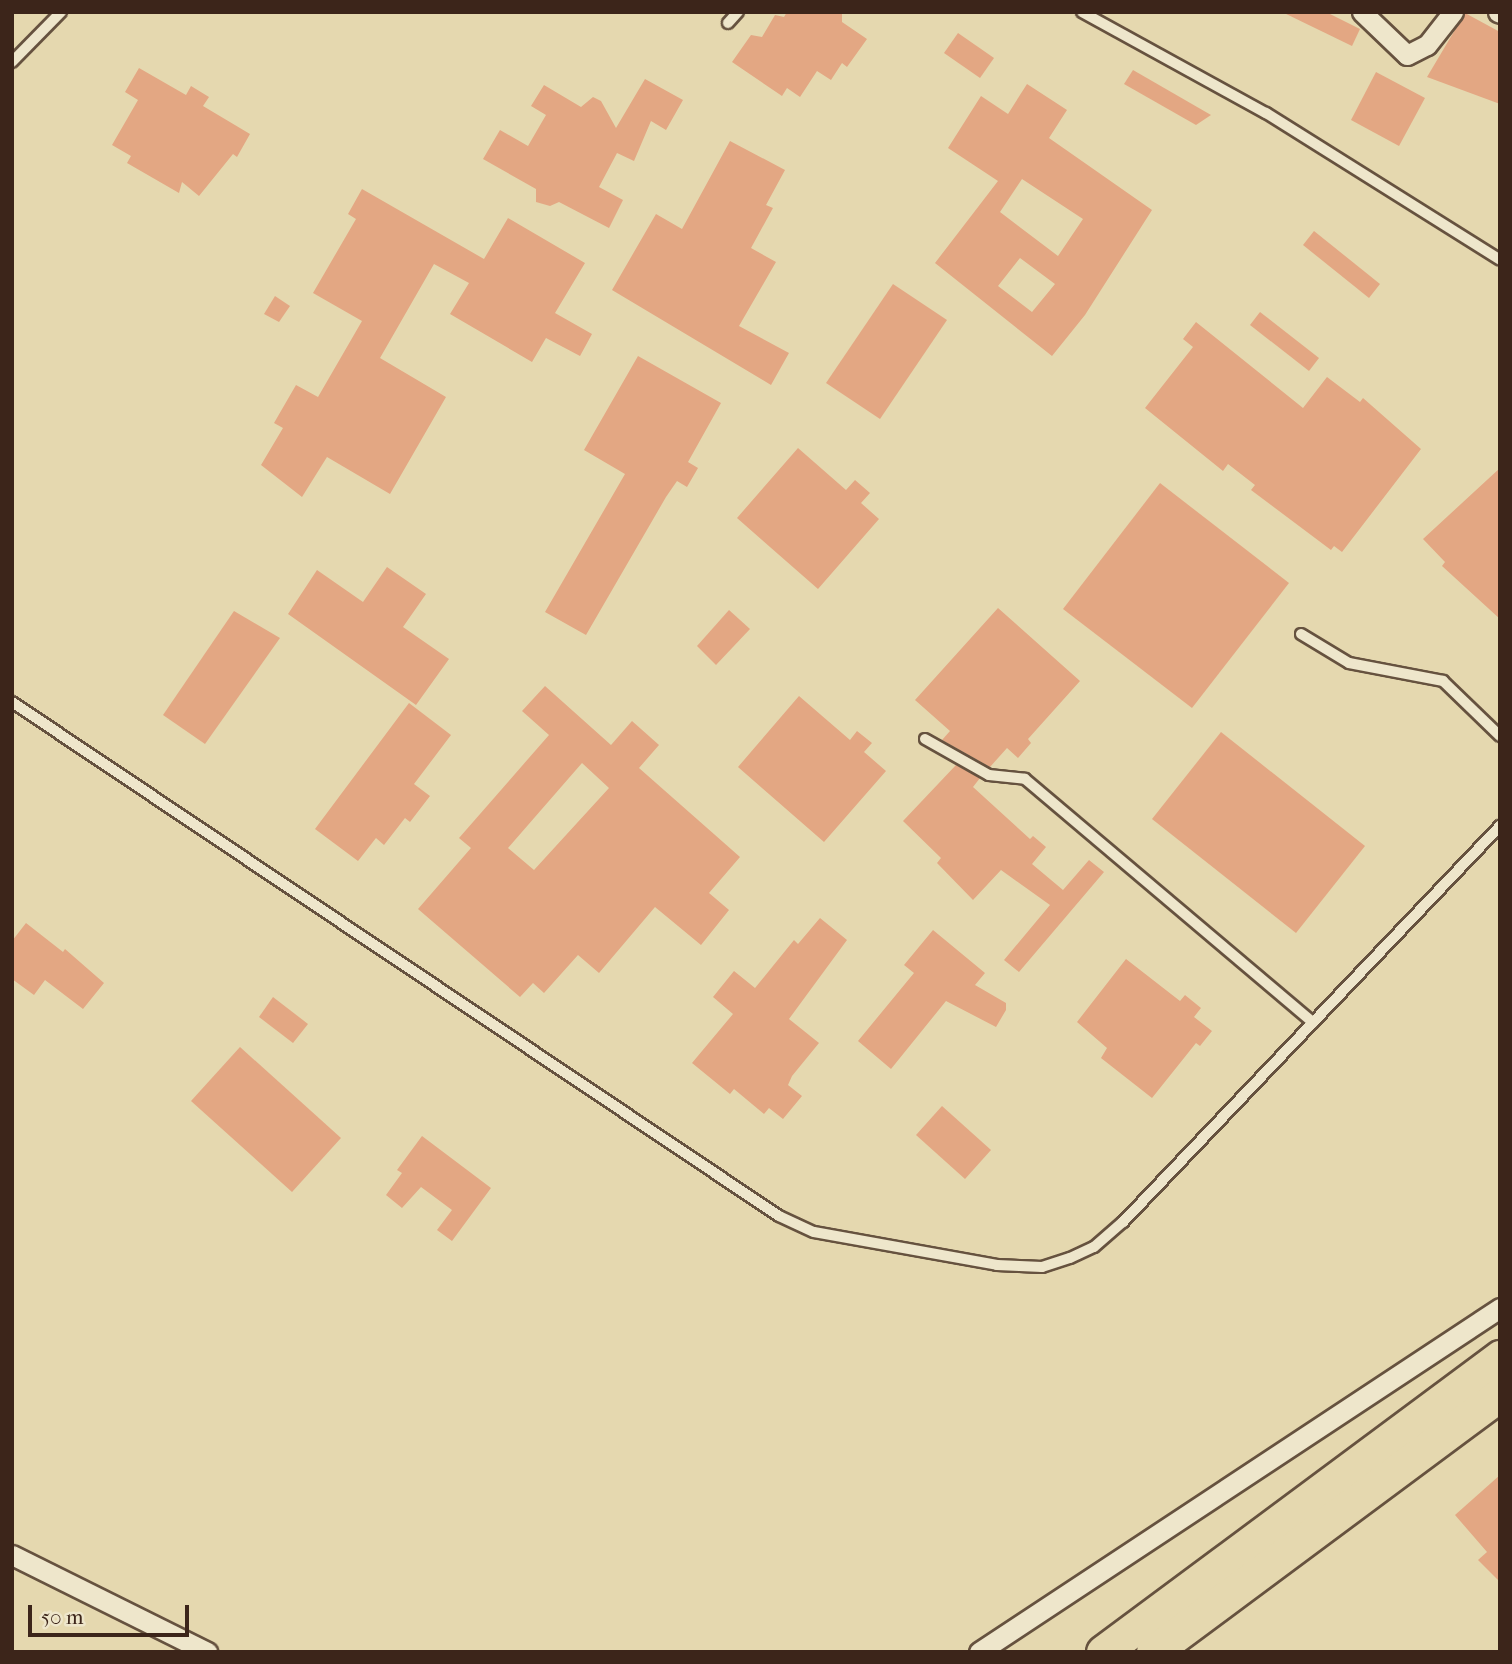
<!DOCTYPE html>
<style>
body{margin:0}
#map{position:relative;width:1512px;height:1664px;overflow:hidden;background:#e5d8af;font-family:"IM FELL French Canon",serif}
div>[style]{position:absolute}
.building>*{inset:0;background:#e3a783}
.roads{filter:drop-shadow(2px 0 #66523f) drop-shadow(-2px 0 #66523f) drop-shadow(0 2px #66523f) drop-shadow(0 -2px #66523f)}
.service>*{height:10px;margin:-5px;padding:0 5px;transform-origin:5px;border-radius:5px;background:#eee6cb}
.minor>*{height:19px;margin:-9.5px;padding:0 9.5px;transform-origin:9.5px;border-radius:9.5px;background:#eee6cb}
.trunk>*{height:33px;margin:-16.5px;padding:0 16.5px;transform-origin:16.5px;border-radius:16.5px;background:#e5d8af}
span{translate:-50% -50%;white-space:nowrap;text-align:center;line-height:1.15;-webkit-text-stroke:5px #eee6cb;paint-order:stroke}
.frame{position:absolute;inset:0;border:14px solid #3c251a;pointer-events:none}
.scale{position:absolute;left:28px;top:1605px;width:161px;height:32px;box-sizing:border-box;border:4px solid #3c251a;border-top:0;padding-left:9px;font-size:21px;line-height:24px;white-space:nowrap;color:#3c251a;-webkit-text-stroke:5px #eee6cb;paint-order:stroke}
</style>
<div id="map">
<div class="building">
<i style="clip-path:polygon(787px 12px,842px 12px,842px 22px,867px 39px,847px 67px,842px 63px,831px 80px,817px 71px,800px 97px,787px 88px,782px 96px,732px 62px,751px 35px,762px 37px,775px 15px,784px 17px)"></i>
<i style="clip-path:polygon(1282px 12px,1326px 12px,1360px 29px,1352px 46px)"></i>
<i style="clip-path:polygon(1465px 13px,1500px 32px,1500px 104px,1427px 77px)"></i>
<i style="clip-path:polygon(958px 33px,994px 58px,980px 78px,944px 53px)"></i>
<i style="clip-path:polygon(139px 68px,186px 95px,191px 86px,209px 97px,203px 106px,250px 134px,237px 157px,233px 154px,199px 196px,182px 182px,179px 193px,127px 163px,131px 156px,112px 145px,138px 100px,125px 92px)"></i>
<i style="clip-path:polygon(1133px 70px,1211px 115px,1196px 125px,1124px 84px)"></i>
<i style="clip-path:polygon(1376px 72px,1425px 98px,1399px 146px,1351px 120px)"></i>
<i style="clip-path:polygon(645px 79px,683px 100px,666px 130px,651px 121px,634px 161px,617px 153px,599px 187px,623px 200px,609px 228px,559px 202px,550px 206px,536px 202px,536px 189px,483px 159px,500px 130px,528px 146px,546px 115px,531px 106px,544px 85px,581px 107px,593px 97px,601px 101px,616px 128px)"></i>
<i style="clip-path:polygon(evenodd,1027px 84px,1067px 110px,1049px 138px,1152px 210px,1085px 315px,1052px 356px,935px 263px,998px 181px,948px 148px,981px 96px,1008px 114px,1027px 84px,1022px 179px,1083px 219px,1058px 256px,1000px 212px,1022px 179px,1027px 84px,1020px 258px,1055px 284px,1032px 312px,998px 286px,1020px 258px)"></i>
<i style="clip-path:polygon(730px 141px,785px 170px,766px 205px,773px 208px,751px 248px,776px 262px,739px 326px,789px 353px,771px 385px,612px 290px,656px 214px,682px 229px)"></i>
<i style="clip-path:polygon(362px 189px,484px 259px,508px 218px,585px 263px,555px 313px,592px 334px,580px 356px,546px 338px,532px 362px,450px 314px,469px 283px,434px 264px,380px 358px,446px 397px,390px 494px,327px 457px,302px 497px,261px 465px,283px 428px,274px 423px,296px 385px,318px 397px,362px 321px,313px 293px,356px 219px,348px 214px)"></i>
<i style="clip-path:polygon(1314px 231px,1380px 284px,1369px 298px,1303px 245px)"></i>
<i style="clip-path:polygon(893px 284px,947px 320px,880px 419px,826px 383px)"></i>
<i style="clip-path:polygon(275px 296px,290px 306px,279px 322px,264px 314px)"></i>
<i style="clip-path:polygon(1260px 312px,1319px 358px,1309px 371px,1250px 325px)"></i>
<i style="clip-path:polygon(1196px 322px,1303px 408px,1327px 377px,1360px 402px,1363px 398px,1421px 449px,1342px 552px,1334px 546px,1331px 550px,1251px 490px,1255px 485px,1228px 464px,1223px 471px,1145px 408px,1193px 347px,1183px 339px)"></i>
<i style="clip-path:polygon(638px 356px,721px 403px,688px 462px,698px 468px,687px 487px,677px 481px,666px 497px,586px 635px,545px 612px,625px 474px,584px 450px)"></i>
<i style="clip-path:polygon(798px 448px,846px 490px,855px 480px,870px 493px,861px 503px,879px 519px,818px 589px,737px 518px)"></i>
<i style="clip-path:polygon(1500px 468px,1500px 619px,1442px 566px,1445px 562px,1423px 539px)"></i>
<i style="clip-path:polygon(1160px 483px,1289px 583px,1192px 708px,1063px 609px)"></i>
<i style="clip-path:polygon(387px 567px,426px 594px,403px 627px,449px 659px,416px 705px,288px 614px,317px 570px,363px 602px)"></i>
<i style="clip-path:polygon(998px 608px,1080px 681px,1028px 739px,1031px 743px,1018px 758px,1007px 748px,990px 767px,942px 740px,950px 731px,915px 700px)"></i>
<i style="clip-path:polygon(729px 610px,750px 629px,716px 665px,697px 646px)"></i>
<i style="clip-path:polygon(234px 611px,280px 638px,205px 744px,163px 715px)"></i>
<i style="clip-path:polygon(evenodd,545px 686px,611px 745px,632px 721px,659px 745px,639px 768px,740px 857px,709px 893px,729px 910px,701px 945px,655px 907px,599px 973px,578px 955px,544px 993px,533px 983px,520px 997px,418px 909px,471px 848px,459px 838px,549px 735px,522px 711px,545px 686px,582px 763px,609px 788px,534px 870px,508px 848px,582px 763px)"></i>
<i style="clip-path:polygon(799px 696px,850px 740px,857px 731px,872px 743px,864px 752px,886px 771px,824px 842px,738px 767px)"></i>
<i style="clip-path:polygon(409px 703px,451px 735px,414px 784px,430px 796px,410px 822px,405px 818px,384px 845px,376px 838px,358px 861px,315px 829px)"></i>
<i style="clip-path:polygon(1221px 732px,1365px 846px,1296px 933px,1152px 819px)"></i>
<i style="clip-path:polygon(956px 765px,980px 778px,973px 787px,1030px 839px,1033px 836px,1046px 847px,1032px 864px,1063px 890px,1089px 860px,1104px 872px,1019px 972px,1004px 960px,1050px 905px,1001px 870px,973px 900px,937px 863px,941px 858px,903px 821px)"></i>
<i style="clip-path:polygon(820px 918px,847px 940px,789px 1019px,819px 1043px,792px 1076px,788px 1085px,802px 1096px,783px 1119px,769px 1108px,764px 1114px,734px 1089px,730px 1094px,692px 1063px,733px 1014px,713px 997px,734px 971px,755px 988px,794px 940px,798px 944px)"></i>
<i style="clip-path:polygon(26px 923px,63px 952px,65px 949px,104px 983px,83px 1009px,45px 980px,34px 995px,12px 979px,12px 941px)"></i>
<i style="clip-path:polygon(933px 930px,985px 973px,975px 985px,1006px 1003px,1006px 1010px,996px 1027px,946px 1001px,891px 1069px,858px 1041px,914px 973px,904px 965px)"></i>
<i style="clip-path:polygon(1126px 959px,1180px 1001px,1185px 995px,1201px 1008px,1194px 1017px,1212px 1031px,1200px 1046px,1196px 1043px,1152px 1098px,1101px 1058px,1107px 1048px,1077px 1022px)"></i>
<i style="clip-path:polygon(273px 997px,308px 1024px,293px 1043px,259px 1017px)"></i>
<i style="clip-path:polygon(240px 1047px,341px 1138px,292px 1192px,191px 1101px)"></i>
<i style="clip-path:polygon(942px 1106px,991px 1150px,965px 1179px,916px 1135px)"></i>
<i style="clip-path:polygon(422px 1136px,491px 1188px,452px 1241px,437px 1230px,452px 1210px,421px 1187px,402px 1208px,386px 1195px,402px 1173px,397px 1170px)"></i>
<i style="clip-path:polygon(1500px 1475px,1500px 1582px,1478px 1560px,1487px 1552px,1455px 1515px)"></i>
</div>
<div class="roads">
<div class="service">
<i style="left:1082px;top:12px;width:210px;rotate:28.8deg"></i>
<i style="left:1266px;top:113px;width:276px;rotate:32.1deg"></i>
<i style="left:728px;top:23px;width:15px;rotate:-48deg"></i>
<i style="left:12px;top:62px;width:70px;rotate:-45.6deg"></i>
<i style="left:1301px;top:634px;width:56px;rotate:31.1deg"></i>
<i style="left:1349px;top:663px;width:96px;rotate:10.8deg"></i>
<i style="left:1443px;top:681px;width:79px;rotate:44deg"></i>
<i style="left:12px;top:702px;width:923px;rotate:33.83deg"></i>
<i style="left:779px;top:1216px;width:38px;rotate:25deg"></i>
<i style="left:814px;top:1232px;width:186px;rotate:10.2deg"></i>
<i style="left:997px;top:1265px;width:45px;rotate:2.5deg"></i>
<i style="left:1042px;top:1267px;width:29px;rotate:-18deg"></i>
<i style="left:1070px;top:1258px;width:26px;rotate:-25deg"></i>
<i style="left:1094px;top:1247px;width:38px;rotate:-41deg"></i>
<i style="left:1123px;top:1222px;width:547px;rotate:-46.41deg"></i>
<i style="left:925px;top:739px;width:73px;rotate:29.4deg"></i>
<i style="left:989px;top:775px;width:36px;rotate:6deg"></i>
<i style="left:1025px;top:779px;width:377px;rotate:40.2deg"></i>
</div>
<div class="minor">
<i style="left:1362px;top:12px;width:62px;rotate:43.7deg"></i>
<i style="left:1407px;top:55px;width:22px;rotate:-27deg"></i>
<i style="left:1427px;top:45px;width:42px;rotate:-51.8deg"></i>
<i style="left:1498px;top:12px;width:2px;rotate:27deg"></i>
<i style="left:12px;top:1555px;width:218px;rotate:26.4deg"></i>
<i style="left:979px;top:1652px;width:624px;rotate:-33.44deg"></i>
</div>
<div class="trunk">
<i style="left:1103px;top:1652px;width:495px;rotate:-36.6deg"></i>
<i style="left:1153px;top:1652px;width:432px;rotate:-36.6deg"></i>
</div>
</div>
<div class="frame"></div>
<div class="scale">50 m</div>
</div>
